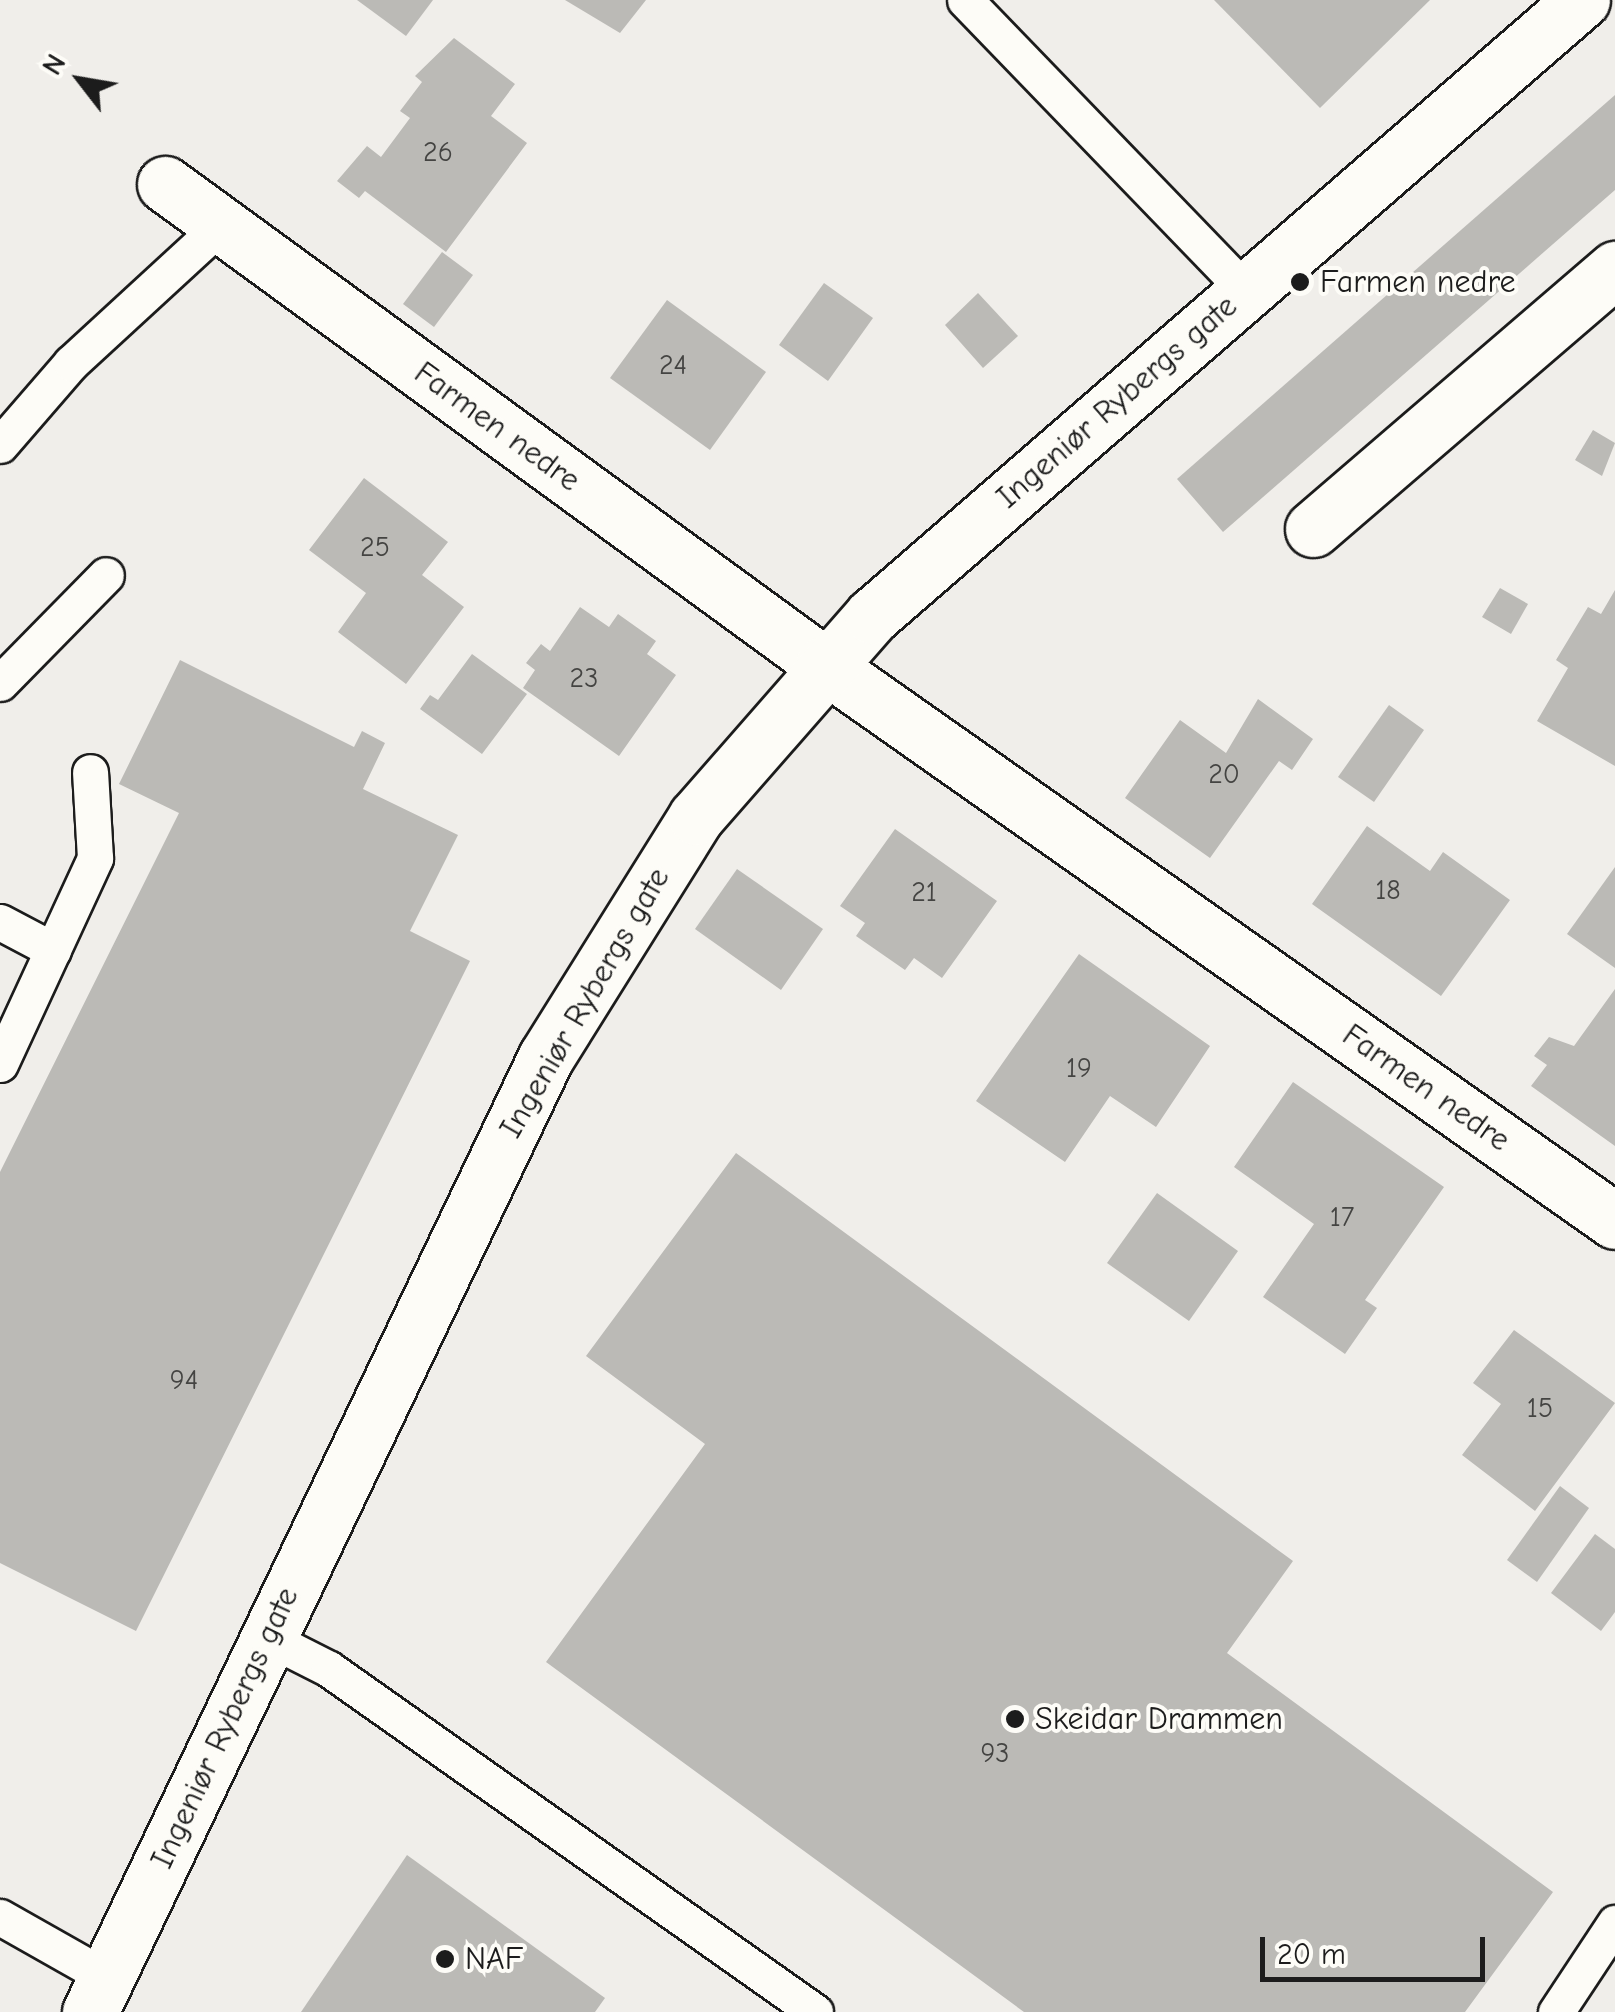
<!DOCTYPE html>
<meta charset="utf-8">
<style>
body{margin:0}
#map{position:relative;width:1615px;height:2012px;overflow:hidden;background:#f0eeea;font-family:"Comic Neue",sans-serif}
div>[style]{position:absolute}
.building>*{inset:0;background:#bbbab6}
.roads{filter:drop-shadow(2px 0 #1c1c1c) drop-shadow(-2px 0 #1c1c1c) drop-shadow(0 2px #1c1c1c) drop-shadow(0 -2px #1c1c1c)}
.service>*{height:35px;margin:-17.5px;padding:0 17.5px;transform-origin:17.5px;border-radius:17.5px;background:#fdfcf7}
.minor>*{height:55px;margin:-27.5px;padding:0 27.5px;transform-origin:27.5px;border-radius:27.5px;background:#fdfcf7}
.dots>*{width:28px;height:28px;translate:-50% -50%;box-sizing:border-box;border:5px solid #fdfcf7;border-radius:50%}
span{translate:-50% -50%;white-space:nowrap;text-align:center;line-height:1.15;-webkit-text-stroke:8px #fdfcf7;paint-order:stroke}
.number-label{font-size:28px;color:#444442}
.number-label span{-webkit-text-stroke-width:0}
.poi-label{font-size:32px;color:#1c1c1c}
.left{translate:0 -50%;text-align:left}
.street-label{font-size:32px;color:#1c1c1c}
.north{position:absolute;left:30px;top:30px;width:100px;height:100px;-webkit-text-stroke:8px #fdfcf7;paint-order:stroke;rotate:301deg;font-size:28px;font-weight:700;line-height:40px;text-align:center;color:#1c1c1c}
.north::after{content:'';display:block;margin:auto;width:35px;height:45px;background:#1c1c1c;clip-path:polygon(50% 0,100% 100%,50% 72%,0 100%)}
.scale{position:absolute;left:1260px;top:1937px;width:225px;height:45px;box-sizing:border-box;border:5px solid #1c1c1c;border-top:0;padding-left:12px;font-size:30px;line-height:35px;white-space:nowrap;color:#1c1c1c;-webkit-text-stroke:8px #fdfcf7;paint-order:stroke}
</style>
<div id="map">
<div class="building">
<i style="clip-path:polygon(357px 0,433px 0,406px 36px)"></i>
<i style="clip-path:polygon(565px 0,646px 0,620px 33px)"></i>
<i style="clip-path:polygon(1214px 0,1430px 0,1320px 108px)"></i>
<i style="clip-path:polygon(454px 38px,515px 84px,491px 116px,527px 143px,446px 252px,365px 191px,359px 198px,337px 181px,367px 146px,381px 157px,410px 118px,400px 111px,422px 82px,415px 76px)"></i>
<i style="clip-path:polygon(1615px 95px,1615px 190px,1223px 532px,1177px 479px)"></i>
<i style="clip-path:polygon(442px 252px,473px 275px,434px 327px,403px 304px)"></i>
<i style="clip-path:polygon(824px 283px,873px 318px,828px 381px,779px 345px)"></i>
<i style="clip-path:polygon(978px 293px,1018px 336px,983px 368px,945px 325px)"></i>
<i style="clip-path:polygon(667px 300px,766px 372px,710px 450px,610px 378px)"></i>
<i style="clip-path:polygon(1593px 430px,1615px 443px,1602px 476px,1575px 460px)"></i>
<i style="clip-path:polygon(364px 478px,448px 542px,422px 575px,464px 607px,406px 684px,338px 632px,366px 593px,309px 550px)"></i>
<i style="clip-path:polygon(1500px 588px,1528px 604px,1511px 634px,1482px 617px)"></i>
<i style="clip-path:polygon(1615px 590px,1615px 766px,1537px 721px,1568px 668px,1556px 660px,1588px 607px,1601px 614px)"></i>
<i style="clip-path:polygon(580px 607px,609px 627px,618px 614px,656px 641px,647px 654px,676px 675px,619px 756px,523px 688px,535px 670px,526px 663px,541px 644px,550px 651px)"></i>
<i style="clip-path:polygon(472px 654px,527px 694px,482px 754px,420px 709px,430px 695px,438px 700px)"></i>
<i style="clip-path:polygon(180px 660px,354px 747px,362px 731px,385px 743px,363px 789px,458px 835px,410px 931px,470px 961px,136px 1631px,0 1563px,0 1172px,179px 813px,119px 784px)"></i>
<i style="clip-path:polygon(1258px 699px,1313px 739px,1292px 770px,1279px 761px,1210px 858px,1125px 798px,1180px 720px,1226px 753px)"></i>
<i style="clip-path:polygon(1389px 705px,1424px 730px,1374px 802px,1338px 777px)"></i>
<i style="clip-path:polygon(1367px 826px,1430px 871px,1443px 852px,1510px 900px,1441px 996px,1312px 904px)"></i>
<i style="clip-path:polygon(895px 829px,997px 901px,942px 978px,914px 958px,905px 970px,856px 936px,865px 923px,840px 906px)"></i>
<i style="clip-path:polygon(1615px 867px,1615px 968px,1567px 934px)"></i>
<i style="clip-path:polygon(737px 869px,823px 929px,781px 990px,695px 929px)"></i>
<i style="clip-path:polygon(1079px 954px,1210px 1046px,1156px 1127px,1110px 1096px,1065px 1162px,976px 1101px)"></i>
<i style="clip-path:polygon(1615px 989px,1615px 1146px,1531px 1086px,1547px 1065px,1534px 1056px,1549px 1037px,1574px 1046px)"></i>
<i style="clip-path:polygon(1293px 1082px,1444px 1187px,1365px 1300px,1377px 1308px,1345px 1354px,1263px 1297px,1314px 1224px,1234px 1167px)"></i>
<i style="clip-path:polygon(736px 1153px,1293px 1561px,1227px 1653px,1553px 1892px,1465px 2012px,1024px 2012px,546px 1662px,705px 1444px,586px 1356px)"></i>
<i style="clip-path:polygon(1157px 1193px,1238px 1251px,1189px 1321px,1107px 1263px)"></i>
<i style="clip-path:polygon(1514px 1330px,1615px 1403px,1535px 1511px,1462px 1455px,1501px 1404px,1473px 1383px)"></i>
<i style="clip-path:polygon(1560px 1486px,1589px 1508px,1537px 1582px,1507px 1560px)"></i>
<i style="clip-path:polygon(1595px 1534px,1615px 1549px,1615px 1612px,1601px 1631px,1551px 1593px)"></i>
<i style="clip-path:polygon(407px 1855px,605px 1998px,595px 2012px,301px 2012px)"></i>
</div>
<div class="roads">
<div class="service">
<i style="left:965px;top:0;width:405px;rotate:46deg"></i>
<i style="left:0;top:445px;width:108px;rotate:-49.1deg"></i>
<i style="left:71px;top:363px;width:202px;rotate:-42.6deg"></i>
<i style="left:0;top:683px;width:151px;rotate:-45.5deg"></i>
<i style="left:0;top:922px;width:60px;rotate:27.8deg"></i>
<i style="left:0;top:1064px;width:227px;rotate:-65.2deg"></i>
<i style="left:95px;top:858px;width:86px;rotate:-93.3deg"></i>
<i style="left:268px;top:1638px;width:68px;rotate:26.9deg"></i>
<i style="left:329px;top:1669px;width:595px;rotate:35.21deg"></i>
<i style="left:0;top:1917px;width:122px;rotate:29.5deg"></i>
<i style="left:1556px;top:2012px;width:107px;rotate:-56.5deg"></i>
</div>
<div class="minor">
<i style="left:165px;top:184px;width:814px;rotate:36.11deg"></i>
<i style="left:823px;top:664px;width:968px;rotate:35.12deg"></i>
<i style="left:1313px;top:529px;width:399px;rotate:-40.7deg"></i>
<i style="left:90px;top:2012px;width:1058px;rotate:-64.48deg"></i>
<i style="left:546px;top:1057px;width:283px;rotate:-58deg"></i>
<i style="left:696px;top:817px;width:267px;rotate:-48.8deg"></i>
<i style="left:872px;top:616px;width:940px;rotate:-40.95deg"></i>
</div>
</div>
<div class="dots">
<i style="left:1300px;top:282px;background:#1c1c1c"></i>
<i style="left:1015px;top:1719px;background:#1c1c1c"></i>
<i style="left:445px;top:1959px;background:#1c1c1c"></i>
</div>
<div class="number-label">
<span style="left:438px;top:152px">26</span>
<span style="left:673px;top:365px">24</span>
<span style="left:375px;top:547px">25</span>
<span style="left:584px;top:678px">23</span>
<span style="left:1224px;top:774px">20</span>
<span style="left:1388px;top:890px">18</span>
<span style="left:924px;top:892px">21</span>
<span style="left:1079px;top:1068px">19</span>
<span style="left:1342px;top:1217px">17</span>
<span style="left:184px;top:1380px">94</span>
<span style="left:1540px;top:1408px">15</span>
<span style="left:995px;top:1753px">93</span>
</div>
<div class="poi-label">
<span class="left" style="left:1320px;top:282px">Farmen nedre</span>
<span class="left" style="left:1035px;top:1719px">Skeidar Drammen</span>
<span class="left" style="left:465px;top:1959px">NAF</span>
</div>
<div class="street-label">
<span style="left:1117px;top:402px;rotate:-41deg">Ingeniør Rybergs gate</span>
<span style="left:497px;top:427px;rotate:36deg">Farmen nedre</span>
<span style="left:585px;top:1003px;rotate:-60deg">Ingeniør Rybergs gate</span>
<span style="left:1426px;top:1088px;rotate:35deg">Farmen nedre</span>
<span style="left:225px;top:1728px;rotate:-65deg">Ingeniør Rybergs gate</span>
</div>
<div class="north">N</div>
<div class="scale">20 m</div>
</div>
